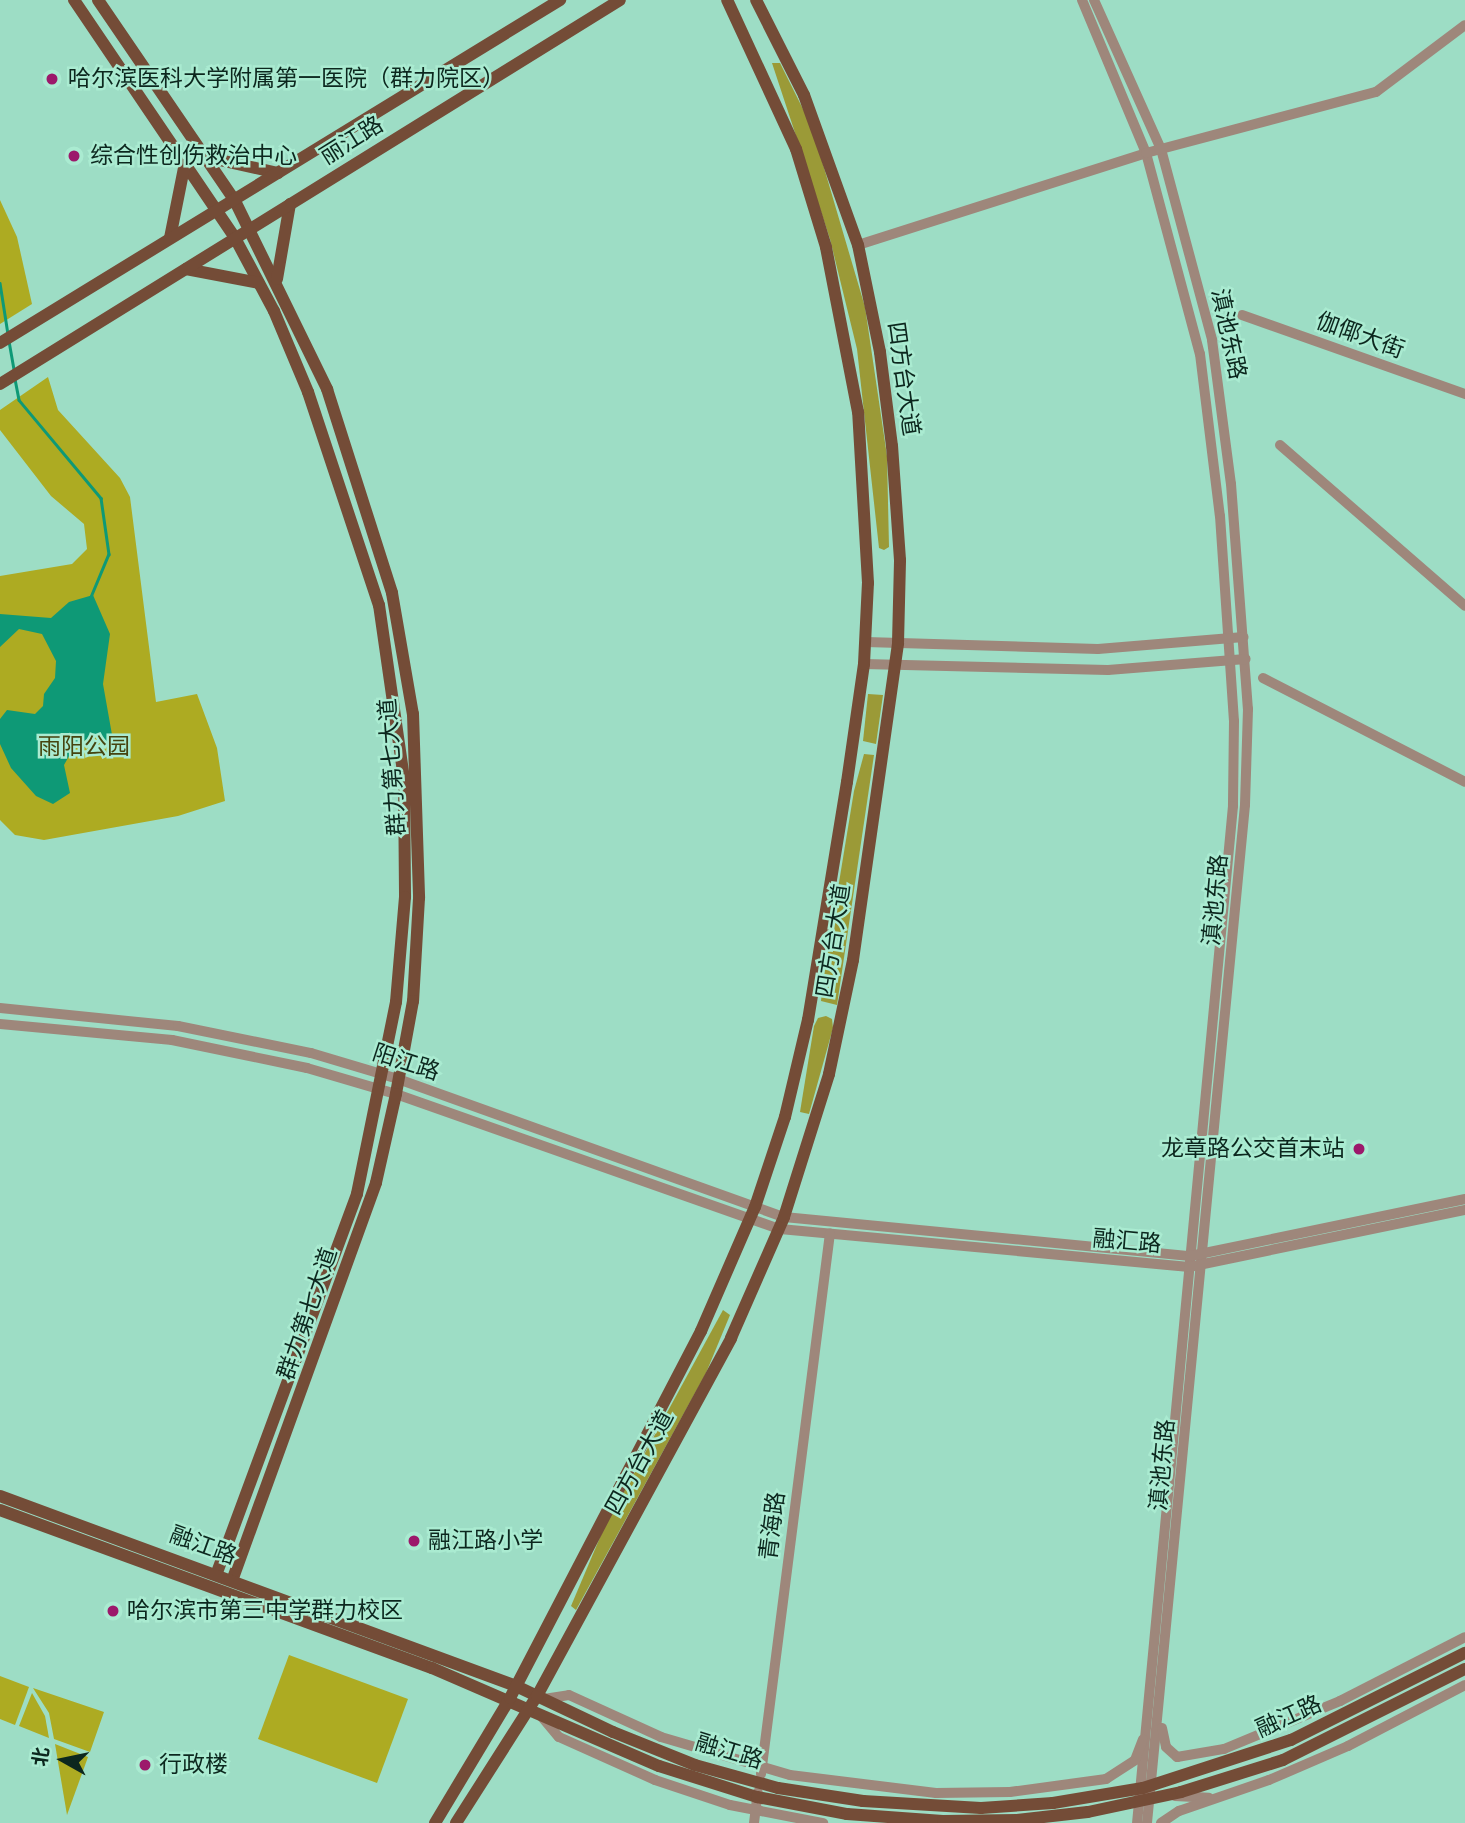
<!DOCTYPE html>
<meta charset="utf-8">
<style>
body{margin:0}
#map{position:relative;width:1465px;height:1823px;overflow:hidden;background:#9dddc5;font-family:"Sofia Sans Condensed","Noto Sans SC",sans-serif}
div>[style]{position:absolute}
.green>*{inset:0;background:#adab22}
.forest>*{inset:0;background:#9b9a37}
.water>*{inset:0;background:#0e9976}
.stream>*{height:2.5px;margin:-1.25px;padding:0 1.25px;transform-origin:1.25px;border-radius:1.25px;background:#0e9976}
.minor>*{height:10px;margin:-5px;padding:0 5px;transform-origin:5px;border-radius:5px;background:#9e877b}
.major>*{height:12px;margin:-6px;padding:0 6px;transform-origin:6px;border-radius:6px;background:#744c37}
.dots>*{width:19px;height:19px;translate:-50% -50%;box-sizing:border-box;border:4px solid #aaebd1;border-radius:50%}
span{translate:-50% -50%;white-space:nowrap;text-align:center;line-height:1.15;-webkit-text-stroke:5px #aaebd1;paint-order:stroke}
.poi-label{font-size:23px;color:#0c271e}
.left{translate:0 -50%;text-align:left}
.right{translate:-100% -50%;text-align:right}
.street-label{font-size:23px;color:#0c271e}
.park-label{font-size:23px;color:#45440f}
.north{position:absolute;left:28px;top:1725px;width:70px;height:70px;-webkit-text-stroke:5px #aaebd1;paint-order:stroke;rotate:279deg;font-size:19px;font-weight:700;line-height:28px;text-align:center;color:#0c271e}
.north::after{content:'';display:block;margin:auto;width:24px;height:32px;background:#0c271e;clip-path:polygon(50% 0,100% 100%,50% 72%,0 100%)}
</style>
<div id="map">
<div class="green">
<i style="clip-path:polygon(0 200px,17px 237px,32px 304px,0 324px)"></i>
<i style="clip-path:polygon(48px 377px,58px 410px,120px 478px,130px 497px,156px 702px,197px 694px,217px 748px,225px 801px,178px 816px,44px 840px,15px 835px,0 820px,0 576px,72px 564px,87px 549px,84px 524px,51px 496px,0 430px,0 410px)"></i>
<i style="clip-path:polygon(289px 1655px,408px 1699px,377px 1783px,258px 1739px)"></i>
<i style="clip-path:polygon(0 1676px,29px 1687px,15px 1725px,0 1719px)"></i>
<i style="clip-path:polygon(33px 1688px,104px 1712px,90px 1752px,54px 1739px,49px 1713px)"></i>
<i style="clip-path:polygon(32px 1693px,45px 1716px,49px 1738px,19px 1726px)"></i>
<i style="clip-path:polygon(55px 1744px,88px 1757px,67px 1815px)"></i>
</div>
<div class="forest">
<i style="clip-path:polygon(772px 63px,780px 63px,812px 127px,865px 307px,887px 456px,889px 547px,884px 550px,879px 548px,857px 349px,830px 239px)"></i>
<i style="clip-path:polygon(868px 694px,883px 695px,876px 744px,863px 741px)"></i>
<i style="clip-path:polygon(864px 754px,874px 755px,837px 1005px,821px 1001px,823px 980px,854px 791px)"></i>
<i style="clip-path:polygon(826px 1016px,832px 1019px,833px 1028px,809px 1114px,800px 1112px,814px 1026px,818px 1018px)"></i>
<i style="clip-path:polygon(723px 1310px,730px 1315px,706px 1373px,576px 1610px,571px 1606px,604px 1528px)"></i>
</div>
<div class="water">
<i style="clip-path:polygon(93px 595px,110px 634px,103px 684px,114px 746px,93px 735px,73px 749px,64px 765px,70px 793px,53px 804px,36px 796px,11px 768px,0 744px,0 719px,7px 710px,35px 714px,43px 706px,44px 694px,55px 678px,56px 661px,42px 634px,19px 629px,0 647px,0 614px,51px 618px,69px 602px)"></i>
</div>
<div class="stream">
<i style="left:0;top:283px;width:52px;rotate:81.1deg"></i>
<i style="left:9px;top:341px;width:28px;rotate:80deg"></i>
<i style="left:15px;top:379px;width:21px;rotate:79deg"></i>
<i style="left:19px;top:400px;width:128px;rotate:50.1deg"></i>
<i style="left:101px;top:498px;width:57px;rotate:81.9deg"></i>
<i style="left:109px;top:554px;width:47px;rotate:112.7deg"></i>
</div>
<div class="minor">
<i style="left:1082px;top:0;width:166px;rotate:67.3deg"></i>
<i style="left:1146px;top:153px;width:208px;rotate:75deg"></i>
<i style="left:1200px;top:354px;width:163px;rotate:83deg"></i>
<i style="left:1220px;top:516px;width:205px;rotate:86.1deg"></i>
<i style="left:1234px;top:721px;width:85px;rotate:90.7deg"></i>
<i style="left:1233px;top:806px;width:1022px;rotate:95.39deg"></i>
<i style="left:1094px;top:0;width:163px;rotate:65.8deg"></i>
<i style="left:1161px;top:149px;width:198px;rotate:75deg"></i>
<i style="left:1212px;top:340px;width:145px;rotate:82.5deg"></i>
<i style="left:1231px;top:484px;width:226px;rotate:85.7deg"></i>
<i style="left:1248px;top:709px;width:96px;rotate:91.8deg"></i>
<i style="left:1245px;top:805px;width:1023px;rotate:95.5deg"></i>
<i style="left:858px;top:245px;width:302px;rotate:-17.7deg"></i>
<i style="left:1146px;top:153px;width:238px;rotate:-14.9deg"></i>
<i style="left:1376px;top:92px;width:111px;rotate:-37deg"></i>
<i style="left:1242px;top:315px;width:237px;rotate:19.5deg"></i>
<i style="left:1280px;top:445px;width:245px;rotate:41deg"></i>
<i style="left:866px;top:642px;width:232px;rotate:1.7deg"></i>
<i style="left:1098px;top:649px;width:146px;rotate:-4.7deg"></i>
<i style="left:864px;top:664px;width:244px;rotate:1.4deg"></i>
<i style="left:1108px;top:670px;width:138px;rotate:-4.6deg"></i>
<i style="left:1263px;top:678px;width:227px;rotate:27.2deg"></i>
<i style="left:0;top:1008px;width:179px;rotate:5.8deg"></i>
<i style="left:178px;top:1026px;width:136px;rotate:11.5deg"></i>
<i style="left:311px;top:1053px;width:91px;rotate:16.6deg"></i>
<i style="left:398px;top:1079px;width:410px;rotate:19.7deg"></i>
<i style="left:784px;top:1217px;width:408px;rotate:5.5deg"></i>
<i style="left:1190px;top:1256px;width:281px;rotate:-11.7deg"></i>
<i style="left:0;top:1024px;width:173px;rotate:5.3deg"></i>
<i style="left:172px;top:1040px;width:138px;rotate:11.7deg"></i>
<i style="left:307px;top:1068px;width:93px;rotate:16.3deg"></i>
<i style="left:396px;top:1094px;width:407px;rotate:19.4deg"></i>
<i style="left:780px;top:1229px;width:411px;rotate:5.3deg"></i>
<i style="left:1189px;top:1267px;width:282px;rotate:-11.7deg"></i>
<i style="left:544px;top:1699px;width:25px;rotate:-9deg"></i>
<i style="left:569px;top:1695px;width:101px;rotate:24.5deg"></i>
<i style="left:661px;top:1737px;width:134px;rotate:16.4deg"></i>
<i style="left:790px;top:1775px;width:147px;rotate:7deg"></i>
<i style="left:936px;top:1793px;width:74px;rotate:-0.8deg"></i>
<i style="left:1010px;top:1792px;width:97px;rotate:-7.7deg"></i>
<i style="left:1106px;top:1779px;width:35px;rotate:-33deg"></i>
<i style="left:1135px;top:1760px;width:22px;rotate:-69deg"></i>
<i style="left:542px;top:1717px;width:26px;rotate:50deg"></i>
<i style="left:559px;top:1737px;width:105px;rotate:24.1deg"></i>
<i style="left:655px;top:1780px;width:79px;rotate:18.4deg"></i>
<i style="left:730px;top:1805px;width:95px;rotate:11deg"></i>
<i style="left:1162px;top:1728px;width:19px;rotate:78deg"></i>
<i style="left:1166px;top:1747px;width:15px;rotate:42deg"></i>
<i style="left:1177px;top:1757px;width:48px;rotate:-9.7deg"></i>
<i style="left:1224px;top:1749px;width:126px;rotate:-22.5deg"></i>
<i style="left:1340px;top:1701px;width:140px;rotate:-27.1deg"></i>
<i style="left:761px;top:1774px;width:545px;rotate:-82.73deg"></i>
<i style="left:1175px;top:1796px;width:34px;rotate:3deg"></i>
<i style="left:754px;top:1823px;width:31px;rotate:-83deg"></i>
<i style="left:1161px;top:1823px;width:22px;rotate:-34deg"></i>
<i style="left:1179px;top:1811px;width:95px;rotate:-19deg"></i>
<i style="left:1269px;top:1780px;width:86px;rotate:-23.3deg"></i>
<i style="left:1348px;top:1746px;width:132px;rotate:-27.5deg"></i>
</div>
<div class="major">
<i style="left:74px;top:0;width:287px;rotate:55.9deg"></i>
<i style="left:235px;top:238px;width:83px;rotate:61.9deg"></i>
<i style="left:274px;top:311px;width:88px;rotate:67.2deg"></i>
<i style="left:308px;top:392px;width:225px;rotate:71.6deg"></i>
<i style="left:379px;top:605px;width:175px;rotate:81.8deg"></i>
<i style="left:404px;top:778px;width:119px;rotate:89.5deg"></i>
<i style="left:405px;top:897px;width:105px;rotate:94.9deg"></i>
<i style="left:396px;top:1002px;width:196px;rotate:101.5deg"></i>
<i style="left:357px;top:1194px;width:404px;rotate:110.3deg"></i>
<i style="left:98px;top:0;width:241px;rotate:55.7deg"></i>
<i style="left:234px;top:199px;width:212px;rotate:63.9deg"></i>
<i style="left:327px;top:389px;width:214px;rotate:72.3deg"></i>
<i style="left:392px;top:593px;width:123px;rotate:80.2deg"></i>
<i style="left:413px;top:714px;width:184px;rotate:88.1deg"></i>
<i style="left:419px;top:898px;width:103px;rotate:93.3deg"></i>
<i style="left:413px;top:1001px;width:95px;rotate:100.4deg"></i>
<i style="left:396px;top:1094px;width:91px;rotate:102.7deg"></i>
<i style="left:376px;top:1183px;width:420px;rotate:109.9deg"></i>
<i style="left:206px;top:157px;width:74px;rotate:12.5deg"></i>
<i style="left:170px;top:238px;width:76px;rotate:-78.7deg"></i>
<i style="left:186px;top:269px;width:74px;rotate:10.9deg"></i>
<i style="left:277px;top:279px;width:76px;rotate:-80.2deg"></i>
<i style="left:0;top:343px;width:657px;rotate:-31.49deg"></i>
<i style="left:0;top:384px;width:729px;rotate:-31.77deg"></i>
<i style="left:0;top:1496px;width:550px;rotate:20.21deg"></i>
<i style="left:516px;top:1686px;width:107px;rotate:25.4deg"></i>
<i style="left:613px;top:1732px;width:88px;rotate:21.9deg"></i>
<i style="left:695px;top:1765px;width:86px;rotate:15.5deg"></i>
<i style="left:778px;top:1788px;width:86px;rotate:8.7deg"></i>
<i style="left:863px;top:1801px;width:118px;rotate:3.4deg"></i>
<i style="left:981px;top:1808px;width:72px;rotate:-4deg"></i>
<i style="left:1053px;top:1803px;width:91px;rotate:-9.5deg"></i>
<i style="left:1143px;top:1788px;width:156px;rotate:-18deg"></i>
<i style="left:1291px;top:1740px;width:195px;rotate:-26.6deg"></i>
<i style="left:0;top:1510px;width:460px;rotate:20.1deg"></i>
<i style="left:432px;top:1668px;width:247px;rotate:23.4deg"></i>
<i style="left:659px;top:1766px;width:103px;rotate:17.6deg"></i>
<i style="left:757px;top:1797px;width:92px;rotate:10.7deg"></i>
<i style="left:847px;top:1814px;width:96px;rotate:4.2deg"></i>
<i style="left:943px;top:1821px;width:74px;rotate:-0.8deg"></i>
<i style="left:1017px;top:1820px;width:71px;rotate:-6.4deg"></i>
<i style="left:1088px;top:1812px;width:95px;rotate:-12.1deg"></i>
<i style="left:1181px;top:1792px;width:107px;rotate:-17.4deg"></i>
<i style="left:1283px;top:1760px;width:203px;rotate:-26.6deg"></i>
<i style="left:435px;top:1823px;width:146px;rotate:-59deg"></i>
<i style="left:510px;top:1698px;width:414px;rotate:-62.5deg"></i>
<i style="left:701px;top:1331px;width:135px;rotate:-66.5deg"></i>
<i style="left:755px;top:1207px;width:95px;rotate:-71.6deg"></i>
<i style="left:785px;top:1117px;width:100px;rotate:-76.7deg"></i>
<i style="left:808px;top:1020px;width:241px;rotate:-80.7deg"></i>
<i style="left:847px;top:782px;width:119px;rotate:-81.8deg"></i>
<i style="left:864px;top:664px;width:81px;rotate:-87.2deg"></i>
<i style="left:868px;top:583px;width:171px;rotate:-93.3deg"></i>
<i style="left:858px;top:412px;width:168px;rotate:-101deg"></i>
<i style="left:826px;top:247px;width:102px;rotate:-107deg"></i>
<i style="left:796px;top:149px;width:164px;rotate:-114.8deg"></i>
<i style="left:456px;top:1823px;width:151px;rotate:-57.5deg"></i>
<i style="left:537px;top:1696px;width:407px;rotate:-61.5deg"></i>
<i style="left:731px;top:1338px;width:132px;rotate:-66.3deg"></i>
<i style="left:784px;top:1217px;width:150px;rotate:-72.5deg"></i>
<i style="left:829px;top:1074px;width:116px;rotate:-78.1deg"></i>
<i style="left:853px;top:960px;width:320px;rotate:-81.9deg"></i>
<i style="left:898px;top:643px;width:83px;rotate:-88.6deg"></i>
<i style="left:900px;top:560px;width:114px;rotate:-94deg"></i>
<i style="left:892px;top:446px;width:95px;rotate:-97.3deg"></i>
<i style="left:880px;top:352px;width:109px;rotate:-101.6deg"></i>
<i style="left:858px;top:245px;width:159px;rotate:-109.8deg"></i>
<i style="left:804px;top:95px;width:106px;rotate:-116.8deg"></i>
</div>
<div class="dots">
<i style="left:52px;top:79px;background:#9c196b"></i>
<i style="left:74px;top:156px;background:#9c196b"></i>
<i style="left:1359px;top:1149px;background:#9c196b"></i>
<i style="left:414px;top:1541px;background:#9c196b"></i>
<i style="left:113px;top:1611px;background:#9c196b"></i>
<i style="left:145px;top:1765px;background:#9c196b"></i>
</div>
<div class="poi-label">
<span class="left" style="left:68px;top:79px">哈尔滨医科大学附属第一医院（群力院区）</span>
<span class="left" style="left:90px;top:156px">综合性创伤救治中心</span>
<span class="right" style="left:1345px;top:1149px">龙章路公交首末站</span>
<span class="left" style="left:428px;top:1541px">融江路小学</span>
<span class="left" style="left:127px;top:1611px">哈尔滨市第三中学群力校区</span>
<span class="left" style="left:159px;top:1765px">行政楼</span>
</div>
<div class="street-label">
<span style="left:352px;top:141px;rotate:-32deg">丽江路</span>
<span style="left:1228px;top:334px;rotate:78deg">滇池东路</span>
<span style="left:1360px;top:336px;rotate:20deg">伽倻大街</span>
<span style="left:903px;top:379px;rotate:82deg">四方台大道</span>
<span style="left:393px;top:767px;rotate:-94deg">群力第七大道</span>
<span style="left:1216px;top:900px;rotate:-85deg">滇池东路</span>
<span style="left:834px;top:941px;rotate:-81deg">四方台大道</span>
<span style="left:406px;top:1063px;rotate:18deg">阳江路</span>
<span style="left:1127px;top:1242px;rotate:5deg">融汇路</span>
<span style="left:308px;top:1314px;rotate:-71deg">群力第七大道</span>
<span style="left:640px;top:1463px;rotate:-61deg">四方台大道</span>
<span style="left:1163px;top:1465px;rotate:-85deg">滇池东路</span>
<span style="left:773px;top:1526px;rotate:-83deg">青海路</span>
<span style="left:203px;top:1546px;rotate:20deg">融江路</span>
<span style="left:1289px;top:1717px;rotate:-24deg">融江路</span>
<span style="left:729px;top:1752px;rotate:17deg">融江路</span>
</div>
<div class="park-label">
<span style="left:84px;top:747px">雨阳公园</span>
</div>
<div class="north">北</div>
</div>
